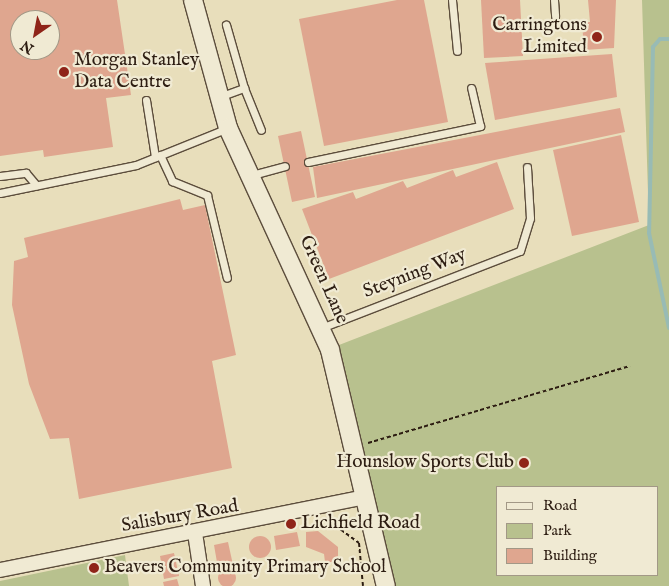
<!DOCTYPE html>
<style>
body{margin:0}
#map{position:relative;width:669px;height:586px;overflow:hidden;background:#e8debb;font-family:"IM FELL English",serif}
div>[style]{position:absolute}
.green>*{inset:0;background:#b8c18e}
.stream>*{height:4px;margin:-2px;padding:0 2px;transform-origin:2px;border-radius:2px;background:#98bbb5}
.building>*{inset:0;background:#dfa68f}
.round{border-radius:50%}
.path>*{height:2px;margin-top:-1px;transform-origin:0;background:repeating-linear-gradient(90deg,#2d1d12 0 4px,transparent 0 6.5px)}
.roads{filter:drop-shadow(1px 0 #5c4d3c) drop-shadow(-1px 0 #5c4d3c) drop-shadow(0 1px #5c4d3c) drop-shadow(0 -1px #5c4d3c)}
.service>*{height:7px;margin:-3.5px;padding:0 3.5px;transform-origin:3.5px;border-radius:3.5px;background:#f0ead3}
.minor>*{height:14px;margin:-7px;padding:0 7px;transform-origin:7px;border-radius:7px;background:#f0ead3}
.tertiary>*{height:18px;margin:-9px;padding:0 9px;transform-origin:9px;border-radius:9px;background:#f0ead3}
.dots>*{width:14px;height:14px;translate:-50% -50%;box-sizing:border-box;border:2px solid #f0ead3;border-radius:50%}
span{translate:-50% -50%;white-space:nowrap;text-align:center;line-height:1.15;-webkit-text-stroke:4.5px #f0ead3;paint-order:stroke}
.poi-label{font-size:19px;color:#2d1d12}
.right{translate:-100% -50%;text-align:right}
.left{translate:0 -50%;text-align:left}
.street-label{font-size:19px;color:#2d1d12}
.legend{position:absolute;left:496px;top:486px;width:162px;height:90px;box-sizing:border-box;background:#f0ead3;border:1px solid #a29886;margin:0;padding:6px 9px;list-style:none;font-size:15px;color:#2d1d12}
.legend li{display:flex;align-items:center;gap:10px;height:25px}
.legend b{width:25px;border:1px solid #a29886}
.north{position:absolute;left:10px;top:10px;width:50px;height:50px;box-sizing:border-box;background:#f0ead3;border:1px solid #a29886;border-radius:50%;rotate:213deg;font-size:14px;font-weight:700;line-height:20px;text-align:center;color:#2d1d12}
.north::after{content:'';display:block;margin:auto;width:18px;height:22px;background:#8f2418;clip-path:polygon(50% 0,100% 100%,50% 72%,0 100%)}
</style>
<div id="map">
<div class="green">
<i style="clip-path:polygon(evenodd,642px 0,669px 0,669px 586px,395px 586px,339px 345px,649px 225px,642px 0,498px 487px,658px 487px,658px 575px,498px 575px,498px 487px)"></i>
<i style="clip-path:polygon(125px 555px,129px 586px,0 586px,0 581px)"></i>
</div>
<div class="stream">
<i style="left:669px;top:39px;width:9px;rotate:180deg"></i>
<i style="left:660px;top:39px;width:11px;rotate:131deg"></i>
<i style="left:653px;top:47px;width:186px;rotate:91.2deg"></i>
<i style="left:649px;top:233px;width:97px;rotate:78.1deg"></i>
</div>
<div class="building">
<i style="clip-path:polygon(evenodd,0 0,117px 0,131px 95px,106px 98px,113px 147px,44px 157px,43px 150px,0 156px,0 0,20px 20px,50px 20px,50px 50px,20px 50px,20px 20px)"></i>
<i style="clip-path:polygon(397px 0,424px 0,448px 122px,324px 146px,299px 19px)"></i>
<i style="clip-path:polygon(481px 0,520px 0,523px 56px,484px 58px)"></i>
<i style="clip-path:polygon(588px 0,616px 0,614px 48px,584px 50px,582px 22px,590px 22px)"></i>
<i style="clip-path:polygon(612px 54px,617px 97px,495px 120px,485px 63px)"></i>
<i style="clip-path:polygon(620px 108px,625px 132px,317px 198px,313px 167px)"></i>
<i style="clip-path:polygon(301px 131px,315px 197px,292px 202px,278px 136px)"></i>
<i style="clip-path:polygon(621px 135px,639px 222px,572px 236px,553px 150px)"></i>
<i style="clip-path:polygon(497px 162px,514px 209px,329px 279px,302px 209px,353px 192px,356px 199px,403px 181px,407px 188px,453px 170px,456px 177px)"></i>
<i style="clip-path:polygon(180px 199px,183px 210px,205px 205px,236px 355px,212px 361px,232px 468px,79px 499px,69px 438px,50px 439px,29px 384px,12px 305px,14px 261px,28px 257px,24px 238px)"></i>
<i style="clip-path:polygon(318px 531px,338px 547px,338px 562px,325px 562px,324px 554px,306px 547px,306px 532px)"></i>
<i style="clip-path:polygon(297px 532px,300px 546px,276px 550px,274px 536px)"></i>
<i class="round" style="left:249px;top:536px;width:22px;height:22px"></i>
<i style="clip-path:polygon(228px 542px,233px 565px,218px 568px,214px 545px)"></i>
<i style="clip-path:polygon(174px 553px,179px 576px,164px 579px,160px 556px)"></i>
<i class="round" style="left:218px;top:569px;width:18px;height:18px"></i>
<i style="clip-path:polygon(177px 579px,179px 586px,164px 586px,163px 582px)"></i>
</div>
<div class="path">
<i style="left:368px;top:443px;width:273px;rotate:-16.4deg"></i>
<i style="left:325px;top:518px;width:42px;rotate:36.3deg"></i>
<i style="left:359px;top:543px;width:43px;rotate:84.7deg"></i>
</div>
<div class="roads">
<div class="service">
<i style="left:452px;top:0;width:51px;rotate:84.4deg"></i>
<i style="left:554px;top:0;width:16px;rotate:86deg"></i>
<i style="left:244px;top:88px;width:45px;rotate:68deg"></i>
<i style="left:219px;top:97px;width:27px;rotate:-20deg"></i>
<i style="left:244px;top:88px;width:66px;rotate:-105.9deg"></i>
<i style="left:146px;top:100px;width:58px;rotate:81deg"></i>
<i style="left:160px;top:155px;width:29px;rotate:65deg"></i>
<i style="left:172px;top:181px;width:38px;rotate:22deg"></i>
<i style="left:207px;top:195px;width:85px;rotate:76.5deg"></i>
<i style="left:308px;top:162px;width:176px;rotate:-11.8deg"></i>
<i style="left:480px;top:126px;width:39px;rotate:-103deg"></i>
<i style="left:252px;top:175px;width:34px;rotate:-15deg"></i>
<i style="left:0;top:176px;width:26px;rotate:-7deg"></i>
<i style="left:26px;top:173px;width:16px;rotate:50deg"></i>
<i style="left:0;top:193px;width:139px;rotate:-11.6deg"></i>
<i style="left:136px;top:165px;width:99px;rotate:-21.9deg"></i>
<i style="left:321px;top:328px;width:213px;rotate:-21.2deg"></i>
<i style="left:520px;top:251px;width:34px;rotate:-73deg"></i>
<i style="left:530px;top:218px;width:51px;rotate:-93.4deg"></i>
</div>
<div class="minor">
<i style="left:195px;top:533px;width:54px;rotate:81.4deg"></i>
<i style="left:0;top:570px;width:372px;rotate:-11.3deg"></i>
</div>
<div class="tertiary">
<i style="left:193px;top:0;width:133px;rotate:74.7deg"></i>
<i style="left:228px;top:128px;width:244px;rotate:65.3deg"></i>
<i style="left:330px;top:350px;width:243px;rotate:76.7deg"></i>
</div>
</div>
<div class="dots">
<i style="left:597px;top:37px;background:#8f2418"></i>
<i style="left:64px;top:72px;background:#8f2418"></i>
<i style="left:524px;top:463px;background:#8f2418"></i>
<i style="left:291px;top:524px;background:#8f2418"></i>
<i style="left:94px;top:568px;background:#8f2418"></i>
</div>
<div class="poi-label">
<span class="right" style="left:587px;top:37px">Carringtons<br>Limited</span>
<span class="left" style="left:74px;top:72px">Morgan Stanley<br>Data Centre</span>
<span class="right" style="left:514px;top:463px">Hounslow Sports Club</span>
<span class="left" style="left:301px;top:524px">Lichfield Road</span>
<span class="left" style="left:104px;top:568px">Beavers Community Primary School</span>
</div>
<div class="street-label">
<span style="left:415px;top:274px;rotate:-21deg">Steyning Way</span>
<span style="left:323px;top:280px;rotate:66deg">Green Lane</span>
<span style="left:180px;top:517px;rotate:-10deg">Salisbury Road</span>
</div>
<ul class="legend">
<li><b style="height:6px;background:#f0ead3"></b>Road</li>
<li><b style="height:14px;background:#b8c18e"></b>Park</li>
<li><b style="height:14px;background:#dfa68f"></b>Building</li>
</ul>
<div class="north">N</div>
</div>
